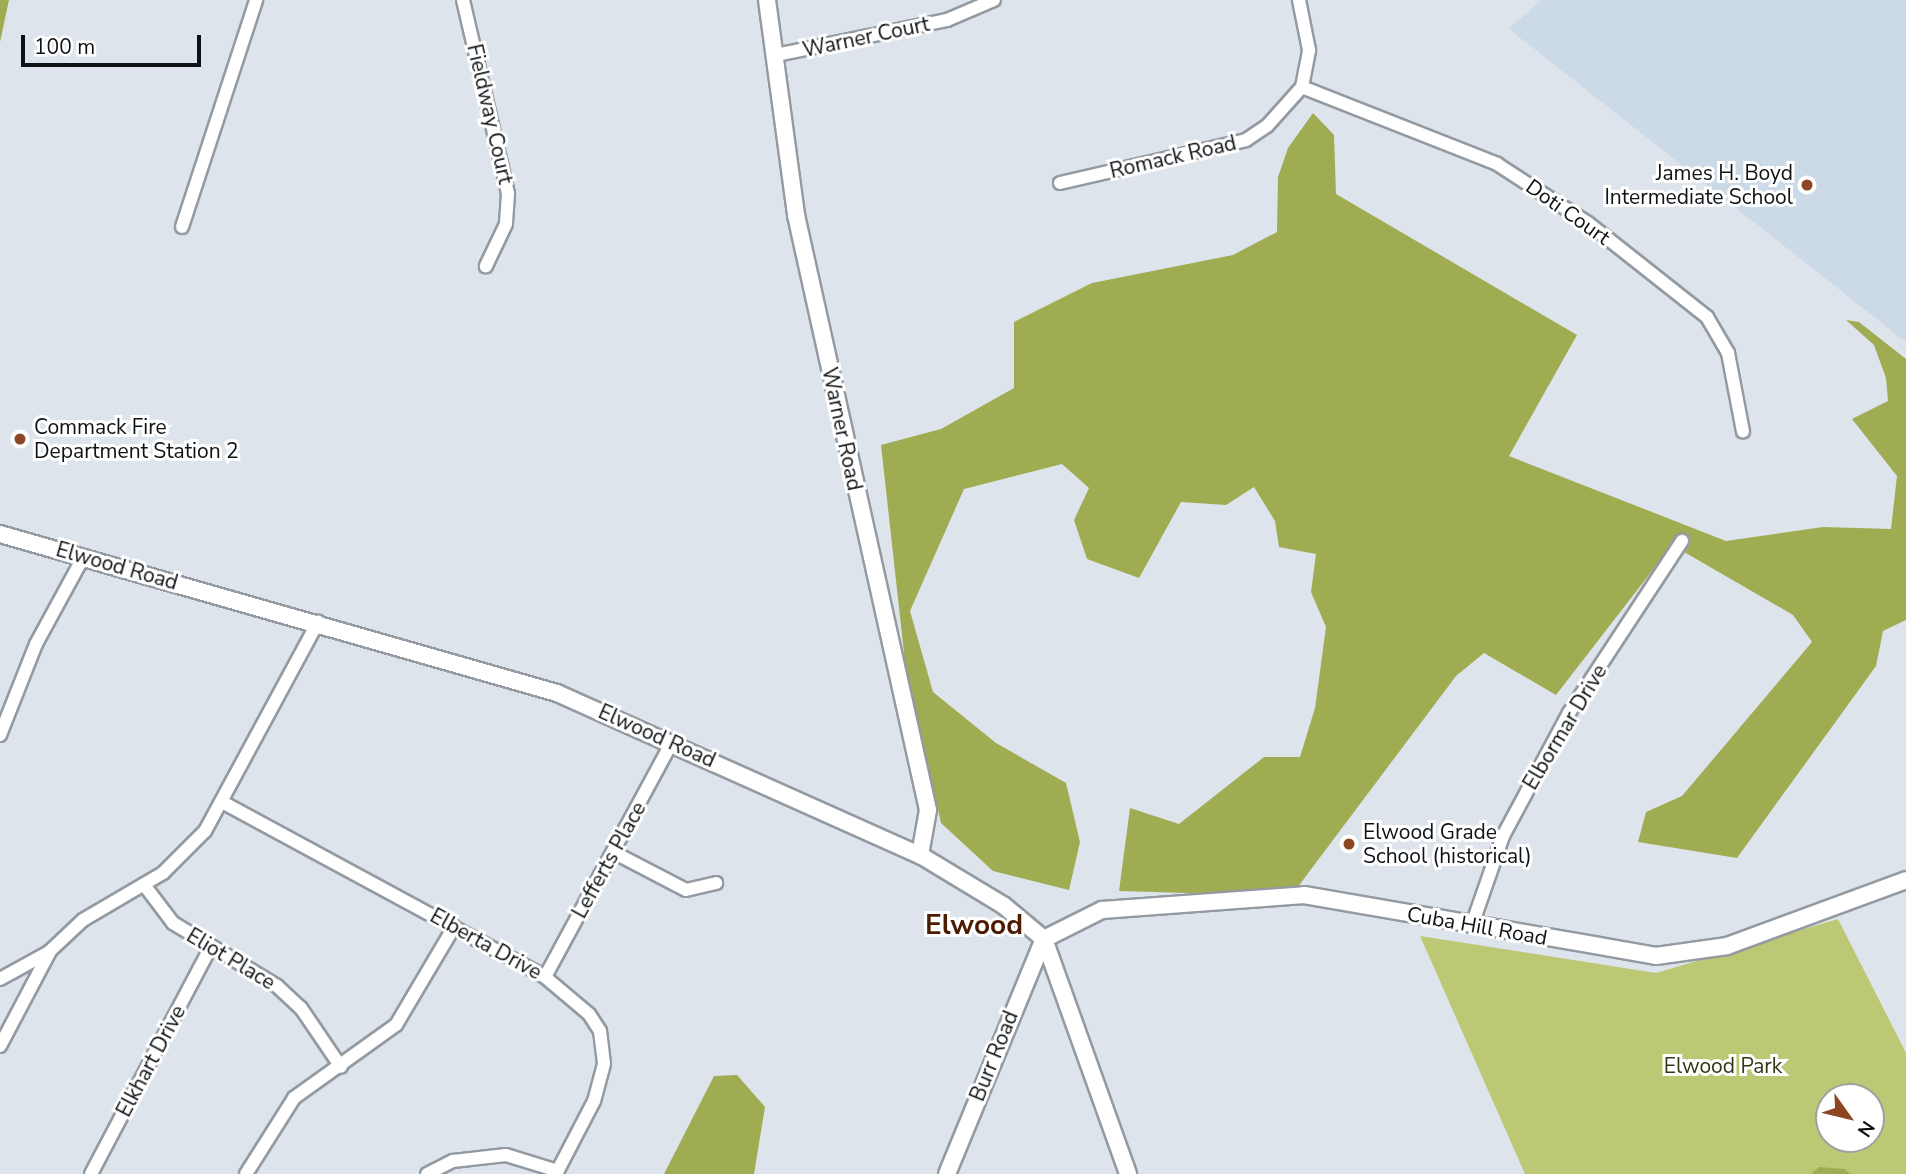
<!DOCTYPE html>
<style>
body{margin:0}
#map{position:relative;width:1906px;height:1174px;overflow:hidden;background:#dde4ec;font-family:"Nunito Sans",sans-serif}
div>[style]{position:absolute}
.built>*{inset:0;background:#ccd9e7}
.green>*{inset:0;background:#bdc874}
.forest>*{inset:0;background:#a0ac52}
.roads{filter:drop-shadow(2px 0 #939aa1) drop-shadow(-2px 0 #939aa1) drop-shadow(0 2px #939aa1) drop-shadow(0 -2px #939aa1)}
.street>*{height:12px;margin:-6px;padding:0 6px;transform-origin:6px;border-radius:6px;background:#fff}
.secondary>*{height:16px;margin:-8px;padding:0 8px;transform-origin:8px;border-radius:8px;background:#fff}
.dots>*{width:19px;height:19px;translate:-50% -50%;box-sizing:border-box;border:4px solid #fff;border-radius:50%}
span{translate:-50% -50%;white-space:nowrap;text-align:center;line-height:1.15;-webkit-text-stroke:6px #fff;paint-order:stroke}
.street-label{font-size:21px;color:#0f1215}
.poi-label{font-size:21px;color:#0f1215}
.right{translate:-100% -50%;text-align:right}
.left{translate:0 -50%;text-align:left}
.park-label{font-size:21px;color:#333812}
.district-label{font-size:28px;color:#4b1c02;font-weight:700}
.north{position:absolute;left:1815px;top:1083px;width:70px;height:70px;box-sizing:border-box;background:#fff;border:2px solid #9fa0a1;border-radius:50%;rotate:124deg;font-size:19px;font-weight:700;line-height:28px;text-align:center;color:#0f1215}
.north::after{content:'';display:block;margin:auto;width:24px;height:32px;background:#8d4623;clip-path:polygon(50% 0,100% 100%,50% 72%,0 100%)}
.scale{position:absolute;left:21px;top:35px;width:180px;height:32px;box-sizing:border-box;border:4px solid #0f1215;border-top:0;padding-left:9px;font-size:21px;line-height:24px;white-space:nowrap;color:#0f1215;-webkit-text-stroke:5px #fff;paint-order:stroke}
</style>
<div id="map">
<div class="built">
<i style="clip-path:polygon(1541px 0,1906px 0,1906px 342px,1509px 29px)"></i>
</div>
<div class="green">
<i style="clip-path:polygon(evenodd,1838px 919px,1906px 1053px,1906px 1174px,1525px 1174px,1420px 936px,1656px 973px,1838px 919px,1829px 1097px,1871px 1097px,1871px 1139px,1829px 1139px,1829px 1097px)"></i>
</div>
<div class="forest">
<i style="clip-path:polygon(0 0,9px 0,0 42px)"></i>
<i style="clip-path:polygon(1313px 113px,1334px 135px,1336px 194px,1577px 335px,1509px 456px,1726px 541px,1823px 527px,1891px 529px,1897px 476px,1852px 419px,1888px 401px,1886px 378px,1874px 345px,1846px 320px,1859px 322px,1906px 359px,1906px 620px,1883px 631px,1876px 666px,1737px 858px,1638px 842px,1646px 812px,1682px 796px,1812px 642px,1793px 615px,1672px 545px,1556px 695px,1484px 653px,1456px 676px,1291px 896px,1119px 891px,1130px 808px,1179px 824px,1264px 757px,1300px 757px,1315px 708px,1326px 627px,1311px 592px,1316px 554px,1279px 547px,1275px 521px,1254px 487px,1226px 505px,1181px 502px,1139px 578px,1087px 559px,1074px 520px,1089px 488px,1062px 464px,964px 489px,910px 611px,933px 692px,996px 743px,1066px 783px,1080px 842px,1069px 890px,993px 871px,941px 823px,905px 662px,881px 445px,941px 429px,1014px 388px,1014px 322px,1092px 283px,1233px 255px,1277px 232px,1278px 177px,1288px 148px)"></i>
<i style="clip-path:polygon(737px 1075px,765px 1107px,754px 1174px,664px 1174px,714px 1076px)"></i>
<i style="clip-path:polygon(1819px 1167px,1845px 1169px,1850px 1174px,1811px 1174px)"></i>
</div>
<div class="roads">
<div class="street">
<i style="left:463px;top:0;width:199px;rotate:76.9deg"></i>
<i style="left:508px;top:194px;width:30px;rotate:94deg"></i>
<i style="left:506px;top:224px;width:47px;rotate:115.5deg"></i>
<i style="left:776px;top:55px;width:175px;rotate:-11.6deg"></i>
<i style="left:947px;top:20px;width:51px;rotate:-23.1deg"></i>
<i style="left:1302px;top:87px;width:210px;rotate:21.5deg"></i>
<i style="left:1497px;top:164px;width:108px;rotate:33deg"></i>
<i style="left:1588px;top:223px;width:152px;rotate:38.3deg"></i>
<i style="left:1707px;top:317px;width:42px;rotate:59.7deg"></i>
<i style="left:1728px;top:353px;width:80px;rotate:79.2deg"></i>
<i style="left:1060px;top:183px;width:191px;rotate:-13deg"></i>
<i style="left:1246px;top:140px;width:25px;rotate:-34deg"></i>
<i style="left:1267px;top:126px;width:52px;rotate:-48.1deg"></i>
<i style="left:1302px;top:87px;width:38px;rotate:-79deg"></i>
<i style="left:1309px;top:50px;width:51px;rotate:-101.3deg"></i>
<i style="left:182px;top:227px;width:239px;rotate:-71.9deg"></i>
<i style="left:0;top:735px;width:98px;rotate:-68.4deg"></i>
<i style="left:36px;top:644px;width:100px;rotate:-61.4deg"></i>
<i style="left:222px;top:802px;width:367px;rotate:28.4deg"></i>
<i style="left:545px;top:977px;width:57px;rotate:40.1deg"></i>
<i style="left:589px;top:1014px;width:20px;rotate:57deg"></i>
<i style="left:600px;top:1031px;width:33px;rotate:83deg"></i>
<i style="left:604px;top:1064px;width:38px;rotate:105deg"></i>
<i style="left:594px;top:1101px;width:82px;rotate:117.5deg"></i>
<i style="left:613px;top:852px;width:82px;rotate:27.5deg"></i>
<i style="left:686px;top:890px;width:31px;rotate:-13deg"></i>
<i style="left:145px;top:886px;width:46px;rotate:52.9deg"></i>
<i style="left:173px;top:923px;width:122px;rotate:31.2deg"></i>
<i style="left:277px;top:986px;width:33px;rotate:43deg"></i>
<i style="left:301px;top:1008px;width:71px;rotate:55.9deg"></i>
<i style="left:1472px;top:925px;width:94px;rotate:-70.8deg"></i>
<i style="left:1503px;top:836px;width:140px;rotate:-61.8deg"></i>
<i style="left:1569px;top:713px;width:206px;rotate:-56.7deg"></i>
<i style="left:545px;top:977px;width:267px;rotate:-61.6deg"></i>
<i style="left:0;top:979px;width:56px;rotate:-28.9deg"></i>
<i style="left:0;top:1046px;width:107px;rotate:-62.2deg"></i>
<i style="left:50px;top:951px;width:45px;rotate:-43.2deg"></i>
<i style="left:83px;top:920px;width:93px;rotate:-30.4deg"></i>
<i style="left:163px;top:873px;width:59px;rotate:-45deg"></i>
<i style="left:205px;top:831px;width:238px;rotate:-61.6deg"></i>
<i style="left:91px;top:1174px;width:255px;rotate:-62.2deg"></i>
<i style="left:246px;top:1174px;width:90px;rotate:-57.7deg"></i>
<i style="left:294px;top:1098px;width:125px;rotate:-35.6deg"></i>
<i style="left:396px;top:1025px;width:114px;rotate:-59.4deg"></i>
<i style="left:427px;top:1174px;width:29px;rotate:-27deg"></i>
<i style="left:453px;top:1161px;width:53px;rotate:-6.5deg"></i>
<i style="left:506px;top:1155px;width:54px;rotate:17.1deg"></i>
</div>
<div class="secondary">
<i style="left:767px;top:0;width:217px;rotate:82.3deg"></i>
<i style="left:796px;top:215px;width:609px;rotate:77.49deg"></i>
<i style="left:928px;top:810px;width:46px;rotate:100.1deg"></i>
<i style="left:0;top:534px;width:579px;rotate:15.93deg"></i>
<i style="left:557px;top:693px;width:398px;rotate:24.1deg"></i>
<i style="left:920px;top:855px;width:97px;rotate:31.1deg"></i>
<i style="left:1003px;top:905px;width:53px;rotate:39.7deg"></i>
<i style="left:1044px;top:939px;width:250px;rotate:70.3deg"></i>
<i style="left:947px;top:1174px;width:254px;rotate:-67.6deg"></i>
<i style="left:1044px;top:939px;width:65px;rotate:-26.6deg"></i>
<i style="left:1102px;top:910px;width:203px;rotate:-4.2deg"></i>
<i style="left:1304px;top:895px;width:357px;rotate:9.8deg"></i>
<i style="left:1656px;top:956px;width:72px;rotate:-8deg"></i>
<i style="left:1727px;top:946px;width:191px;rotate:-20.2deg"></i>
</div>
</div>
<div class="dots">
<i style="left:1807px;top:185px;background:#8d4623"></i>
<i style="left:20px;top:439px;background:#8d4623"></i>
<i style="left:1349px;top:844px;background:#8d4623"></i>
</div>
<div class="street-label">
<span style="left:866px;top:37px;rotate:-12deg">Warner Court</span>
<span style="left:490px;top:114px;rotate:77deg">Fieldway Court</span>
<span style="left:1173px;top:157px;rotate:-13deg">Romack Road</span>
<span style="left:1568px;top:212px;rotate:35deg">Doti Court</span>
<span style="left:842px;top:429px;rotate:78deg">Warner Road</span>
<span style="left:117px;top:566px;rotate:16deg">Elwood Road</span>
<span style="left:1565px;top:727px;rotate:-59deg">Elbormar Drive</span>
<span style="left:657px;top:736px;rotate:24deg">Elwood Road</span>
<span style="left:609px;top:860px;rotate:-61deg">Lefferts Place</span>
<span style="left:1477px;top:926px;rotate:10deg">Cuba Hill Road</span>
<span style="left:486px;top:944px;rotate:29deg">Elberta Drive</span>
<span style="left:231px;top:959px;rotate:31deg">Eliot Place</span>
<span style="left:994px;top:1056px;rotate:-68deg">Burr Road</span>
<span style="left:151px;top:1061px;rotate:-62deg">Elkhart Drive</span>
</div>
<div class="poi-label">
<span class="right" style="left:1793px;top:185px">James H. Boyd<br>Intermediate School</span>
<span class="left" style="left:34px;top:439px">Commack Fire<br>Department Station 2</span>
<span class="left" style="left:1363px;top:844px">Elwood Grade<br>School (historical)</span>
</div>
<div class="park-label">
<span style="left:1723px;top:1066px">Elwood Park</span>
</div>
<div class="district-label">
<span style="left:974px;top:925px">Elwood</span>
</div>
<div class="north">N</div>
<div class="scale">100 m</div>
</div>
